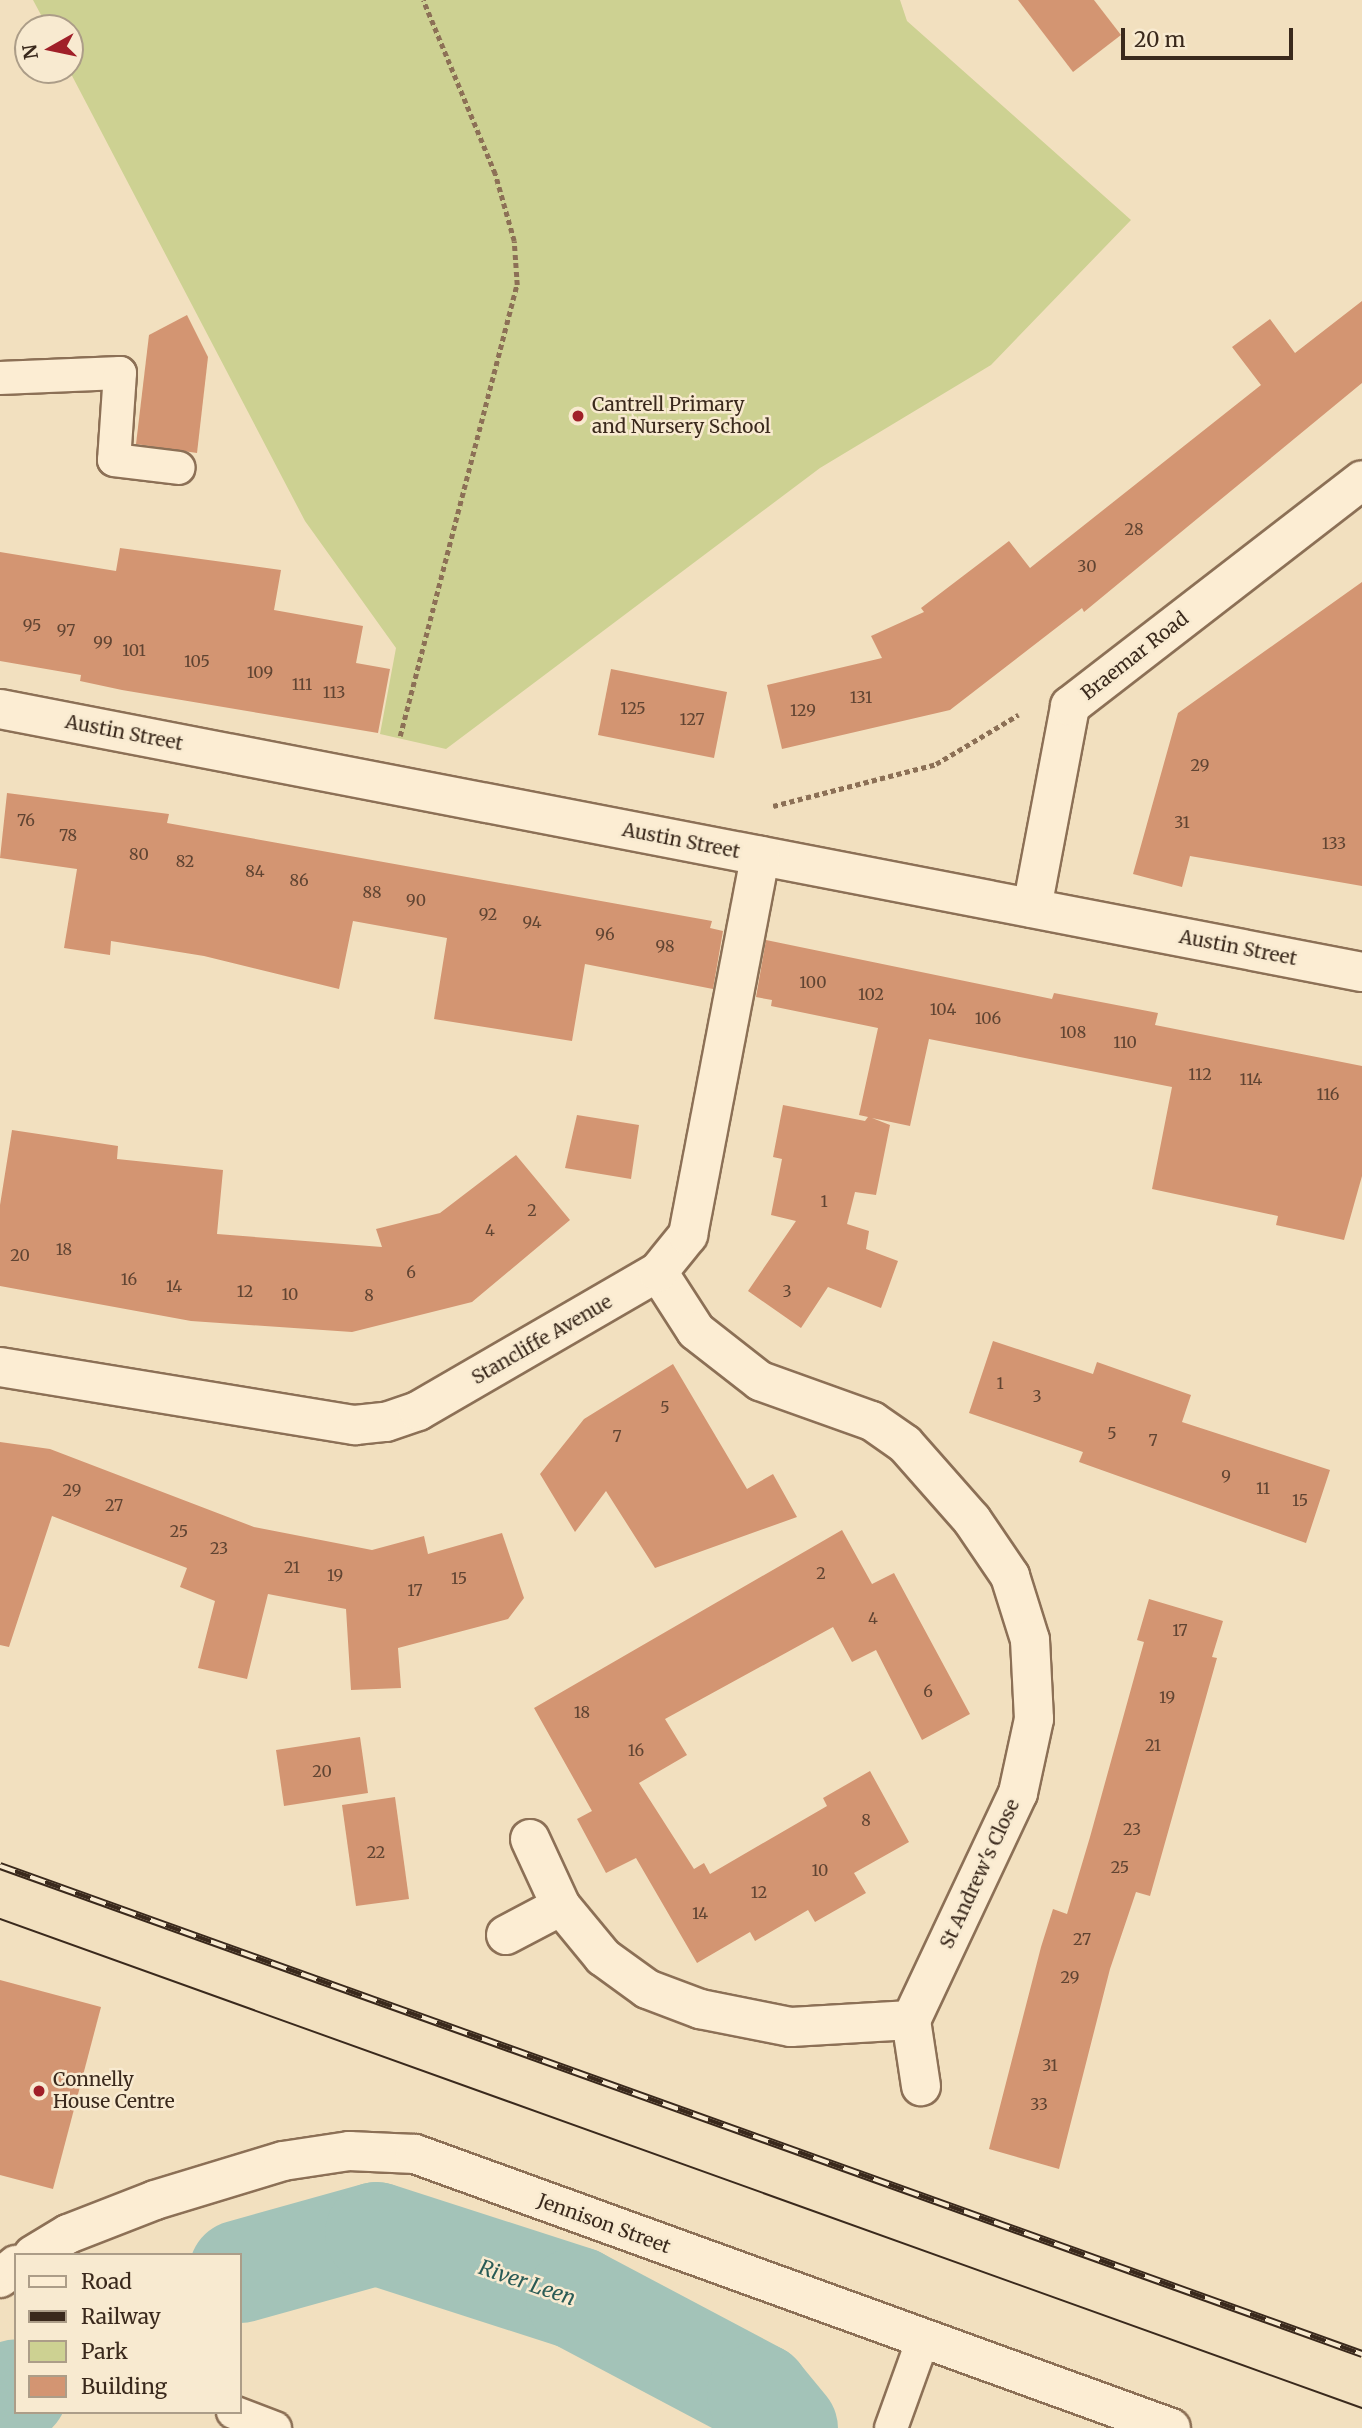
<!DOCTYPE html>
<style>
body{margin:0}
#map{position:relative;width:1362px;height:2428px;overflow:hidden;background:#f2e0bf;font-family:Merriweather,serif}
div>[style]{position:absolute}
.green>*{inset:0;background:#cdd192}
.river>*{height:103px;margin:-51.5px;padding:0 51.5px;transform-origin:51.5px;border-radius:51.5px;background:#a3c3b8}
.building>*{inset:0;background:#d39572}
.path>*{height:4.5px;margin-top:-2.25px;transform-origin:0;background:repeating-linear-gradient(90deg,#8c7056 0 5px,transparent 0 8.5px)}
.roads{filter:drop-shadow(2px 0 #8c7056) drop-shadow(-2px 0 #8c7056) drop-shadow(0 2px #8c7056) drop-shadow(0 -2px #8c7056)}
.lane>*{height:32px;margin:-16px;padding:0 16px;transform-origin:16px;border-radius:16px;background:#fcedd3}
.street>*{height:38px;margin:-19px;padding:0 19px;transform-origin:19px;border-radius:19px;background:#fcedd3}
.tram>*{height:2px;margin:-1px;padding:0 1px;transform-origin:1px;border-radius:1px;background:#3a291c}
.rail>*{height:8px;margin-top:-4px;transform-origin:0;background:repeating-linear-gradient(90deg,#f8ead0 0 16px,#3a291c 0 32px);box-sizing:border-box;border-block:2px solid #3a291c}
.dots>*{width:19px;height:19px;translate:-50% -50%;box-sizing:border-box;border:4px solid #f8ead0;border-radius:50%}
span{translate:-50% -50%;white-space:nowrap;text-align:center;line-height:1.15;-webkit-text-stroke:5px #f8ead0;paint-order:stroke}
.number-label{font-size:16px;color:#604432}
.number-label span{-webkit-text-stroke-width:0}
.poi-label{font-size:19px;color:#3a291c}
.left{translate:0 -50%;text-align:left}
.street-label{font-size:19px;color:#3a291c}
.water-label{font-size:21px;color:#295b56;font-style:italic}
.legend{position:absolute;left:14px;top:2253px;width:228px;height:161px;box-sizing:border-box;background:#f8ead0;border:2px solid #ac9d88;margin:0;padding:9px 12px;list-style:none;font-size:21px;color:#3a291c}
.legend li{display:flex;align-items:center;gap:14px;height:35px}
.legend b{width:35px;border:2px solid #ac9d88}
.north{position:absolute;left:14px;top:14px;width:70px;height:70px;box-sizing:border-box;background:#f8ead0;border:2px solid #ac9d88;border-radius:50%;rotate:261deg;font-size:19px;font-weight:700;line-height:28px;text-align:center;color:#3a291c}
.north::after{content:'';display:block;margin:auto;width:24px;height:32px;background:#a02028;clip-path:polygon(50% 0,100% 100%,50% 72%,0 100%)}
.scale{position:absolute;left:1121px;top:28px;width:172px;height:32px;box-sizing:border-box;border:4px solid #3a291c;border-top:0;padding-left:9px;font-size:21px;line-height:24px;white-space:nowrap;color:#3a291c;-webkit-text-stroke:5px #f8ead0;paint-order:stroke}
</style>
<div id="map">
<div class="green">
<i style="clip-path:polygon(33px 0,900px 0,907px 21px,1131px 220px,991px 365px,820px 468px,446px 749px,380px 734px,396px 648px,305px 521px,69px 70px,70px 28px,48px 28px)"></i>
</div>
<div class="river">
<i style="left:240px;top:2271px;width:141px;rotate:-15.6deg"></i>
<i style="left:376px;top:2233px;width:211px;rotate:17.9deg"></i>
<i style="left:577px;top:2298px;width:205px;rotate:27.9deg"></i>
<i style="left:758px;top:2394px;width:44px;rotate:50.5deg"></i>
<i style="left:15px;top:2391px;width:1px;rotate:-45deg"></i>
</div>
<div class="building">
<i style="clip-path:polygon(1018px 0,1094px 0,1121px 35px,1073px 72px)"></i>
<i style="clip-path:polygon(1362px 301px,1362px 383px,1084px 612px,1082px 608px,950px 710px,782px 749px,767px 685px,882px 658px,871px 636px,924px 612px,921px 608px,1009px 541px,1030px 568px,1261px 385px,1232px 347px,1270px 319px,1295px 353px)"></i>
<i style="clip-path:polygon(187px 315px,208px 357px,197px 453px,136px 444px,149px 335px)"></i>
<i style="clip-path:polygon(120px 548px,281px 570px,274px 610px,363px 626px,356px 663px,390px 669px,378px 733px,122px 690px,80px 681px,81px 675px,0 661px,0 552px,116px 571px)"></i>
<i style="clip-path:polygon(1362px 582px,1362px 886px,1190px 856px,1182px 887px,1133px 874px,1178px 713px)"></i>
<i style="clip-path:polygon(611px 669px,727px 692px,714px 758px,598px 735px)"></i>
<i style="clip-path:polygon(7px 793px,169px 814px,167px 823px,712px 921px,710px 928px,723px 931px,713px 989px,585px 964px,572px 1041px,434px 1019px,447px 938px,353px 921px,339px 989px,204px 956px,111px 941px,110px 955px,64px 948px,77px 869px,0 858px)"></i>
<i style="clip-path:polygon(766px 940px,1052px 999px,1054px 993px,1158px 1013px,1155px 1025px,1362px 1066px,1362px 1176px,1344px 1240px,1276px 1225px,1278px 1216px,1152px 1189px,1172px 1087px,929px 1039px,910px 1126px,872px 1118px,890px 1125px,876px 1195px,855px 1192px,847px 1224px,869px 1231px,866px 1249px,898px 1261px,881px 1308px,828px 1287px,801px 1328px,748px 1291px,796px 1221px,771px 1215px,782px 1159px,773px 1157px,783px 1105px,865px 1121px,868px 1117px,859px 1115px,878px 1028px,771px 1006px,772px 1000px,756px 997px)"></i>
<i style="clip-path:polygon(577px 1115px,639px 1125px,631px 1179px,565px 1168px)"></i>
<i style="clip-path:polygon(12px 1130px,118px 1146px,117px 1159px,223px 1170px,217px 1234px,382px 1247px,376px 1229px,440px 1213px,516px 1155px,570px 1220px,472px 1302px,352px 1332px,191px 1321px,0 1286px,0 1205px)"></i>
<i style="clip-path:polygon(993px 1341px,1093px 1374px,1097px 1362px,1191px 1395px,1182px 1422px,1330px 1470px,1306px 1543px,1079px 1462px,1083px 1452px,969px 1413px)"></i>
<i style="clip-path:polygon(673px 1364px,747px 1489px,773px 1474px,797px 1517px,655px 1568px,606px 1491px,575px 1532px,540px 1474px,584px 1419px)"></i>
<i style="clip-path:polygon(0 1442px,50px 1449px,254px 1527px,372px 1550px,424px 1536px,428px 1554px,502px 1533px,524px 1598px,508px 1619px,398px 1648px,401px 1688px,351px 1690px,346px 1609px,268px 1594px,247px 1679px,198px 1668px,215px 1601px,180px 1587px,187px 1568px,52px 1516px,9px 1647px,0 1645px)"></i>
<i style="clip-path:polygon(842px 1530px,872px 1584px,894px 1573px,970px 1714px,922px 1740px,876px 1650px,852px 1662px,833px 1627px,665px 1719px,687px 1755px,639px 1783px,694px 1869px,704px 1863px,710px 1874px,827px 1806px,823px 1798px,870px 1771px,909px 1842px,854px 1873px,866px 1893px,815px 1922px,808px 1910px,755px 1941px,750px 1932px,697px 1963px,636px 1858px,606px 1873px,577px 1819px,592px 1811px,534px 1708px)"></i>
<i style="clip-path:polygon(1149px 1599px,1223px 1621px,1212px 1657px,1217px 1658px,1150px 1896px,1136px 1892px,1110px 1969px,1059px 2169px,989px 2149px,1041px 1947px,1053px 1909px,1067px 1914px,1090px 1837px,1144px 1642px,1137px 1640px)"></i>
<i style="clip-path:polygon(360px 1737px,368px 1793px,284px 1806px,276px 1750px)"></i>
<i style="clip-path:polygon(395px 1797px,409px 1899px,356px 1906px,342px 1805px)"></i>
<i style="clip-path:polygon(0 1980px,101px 2007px,53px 2189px,0 2175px)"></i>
</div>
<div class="path">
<i style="left:400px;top:736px;width:466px;rotate:-75.5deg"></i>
<i style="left:517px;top:285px;width:44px;rotate:-93.9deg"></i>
<i style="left:514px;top:241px;width:70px;rotate:-105.8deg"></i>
<i style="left:495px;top:174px;width:188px;rotate:-112.5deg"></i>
<i style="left:773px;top:806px;width:168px;rotate:-14.4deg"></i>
<i style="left:936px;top:764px;width:96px;rotate:-30.9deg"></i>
</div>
<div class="roads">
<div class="lane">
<i style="left:0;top:378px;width:120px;rotate:-2.4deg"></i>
<i style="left:120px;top:373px;width:87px;rotate:93.9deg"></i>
<i style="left:114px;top:460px;width:65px;rotate:7deg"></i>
<i style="left:233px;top:2412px;width:45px;rotate:20.9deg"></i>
<i style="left:891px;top:2428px;width:91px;rotate:-70.2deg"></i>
</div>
<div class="street">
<i style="left:0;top:709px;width:1387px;rotate:10.93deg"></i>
<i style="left:1032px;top:908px;width:206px;rotate:-79.3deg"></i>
<i style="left:1070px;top:706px;width:369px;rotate:-37.7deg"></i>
<i style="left:658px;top:1272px;width:70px;rotate:57.2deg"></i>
<i style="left:696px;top:1331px;width:81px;rotate:38deg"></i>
<i style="left:760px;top:1381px;width:119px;rotate:19.7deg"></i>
<i style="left:872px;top:1421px;width:40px;rotate:34.9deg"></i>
<i style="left:905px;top:1444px;width:101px;rotate:48.6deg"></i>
<i style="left:972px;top:1520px;width:68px;rotate:55.8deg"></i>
<i style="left:1010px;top:1576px;width:67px;rotate:72.6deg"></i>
<i style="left:1030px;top:1640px;width:79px;rotate:87.1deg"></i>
<i style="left:1034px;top:1719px;width:76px;rotate:102.2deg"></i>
<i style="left:1018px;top:1793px;width:251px;rotate:115.2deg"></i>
<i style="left:911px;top:2020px;width:67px;rotate:81.4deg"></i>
<i style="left:0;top:1367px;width:360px;rotate:9.3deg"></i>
<i style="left:355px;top:1425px;width:31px;rotate:-6deg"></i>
<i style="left:386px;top:1422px;width:34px;rotate:-19deg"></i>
<i style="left:418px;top:1411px;width:277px;rotate:-30.1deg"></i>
<i style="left:658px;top:1272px;width:48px;rotate:-51deg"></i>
<i style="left:688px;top:1235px;width:386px;rotate:-79.2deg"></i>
<i style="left:530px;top:1839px;width:74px;rotate:65.2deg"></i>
<i style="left:561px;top:1906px;width:66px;rotate:50.5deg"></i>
<i style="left:603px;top:1957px;width:54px;rotate:36deg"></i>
<i style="left:647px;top:1989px;width:57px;rotate:20.7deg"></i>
<i style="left:700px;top:2009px;width:93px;rotate:11.2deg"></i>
<i style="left:791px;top:2027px;width:120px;rotate:-3.3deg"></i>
<i style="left:506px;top:1935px;width:62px;rotate:-27.8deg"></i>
<i style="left:33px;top:2255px;width:41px;rotate:-31deg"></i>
<i style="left:68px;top:2234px;width:93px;rotate:-21.3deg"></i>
<i style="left:155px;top:2200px;width:134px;rotate:-16.9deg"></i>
<i style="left:283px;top:2161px;width:67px;rotate:-8.6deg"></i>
<i style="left:349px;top:2151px;width:66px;rotate:2.6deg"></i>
<i style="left:415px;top:2154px;width:804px;rotate:19.92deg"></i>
<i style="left:0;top:2278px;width:21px;rotate:-39deg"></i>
</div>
</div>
<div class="tram">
<i style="left:0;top:1919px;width:1447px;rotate:19.75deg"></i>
</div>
<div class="rail">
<i style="left:0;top:1866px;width:1447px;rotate:19.71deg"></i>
</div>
<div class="dots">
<i style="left:578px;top:416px;background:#a02028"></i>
<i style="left:39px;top:2091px;background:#a02028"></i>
</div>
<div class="number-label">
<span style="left:1134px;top:529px">28</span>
<span style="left:1087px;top:566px">30</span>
<span style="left:32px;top:625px">95</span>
<span style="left:66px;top:630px">97</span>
<span style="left:103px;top:642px">99</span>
<span style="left:134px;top:650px">101</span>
<span style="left:197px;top:661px">105</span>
<span style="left:260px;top:672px">109</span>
<span style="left:302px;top:684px">111</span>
<span style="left:334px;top:692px">113</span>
<span style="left:861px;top:697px">131</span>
<span style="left:633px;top:708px">125</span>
<span style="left:803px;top:710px">129</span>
<span style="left:692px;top:719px">127</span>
<span style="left:1200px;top:765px">29</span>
<span style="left:26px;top:820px">76</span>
<span style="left:1182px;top:822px">31</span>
<span style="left:68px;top:835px">78</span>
<span style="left:1334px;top:843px">133</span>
<span style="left:139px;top:854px">80</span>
<span style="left:185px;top:861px">82</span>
<span style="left:255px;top:871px">84</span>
<span style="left:299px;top:880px">86</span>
<span style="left:372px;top:892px">88</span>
<span style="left:416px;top:900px">90</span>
<span style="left:488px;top:914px">92</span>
<span style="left:532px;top:922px">94</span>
<span style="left:605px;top:934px">96</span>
<span style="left:665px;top:946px">98</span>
<span style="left:813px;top:982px">100</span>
<span style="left:871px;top:994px">102</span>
<span style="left:943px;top:1009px">104</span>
<span style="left:988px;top:1018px">106</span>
<span style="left:1073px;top:1032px">108</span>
<span style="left:1125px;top:1042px">110</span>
<span style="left:1200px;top:1074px">112</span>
<span style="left:1251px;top:1079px">114</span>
<span style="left:1328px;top:1094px">116</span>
<span style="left:824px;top:1201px">1</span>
<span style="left:532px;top:1210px">2</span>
<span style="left:490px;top:1230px">4</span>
<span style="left:64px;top:1249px">18</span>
<span style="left:20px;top:1255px">20</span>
<span style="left:411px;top:1272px">6</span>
<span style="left:129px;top:1279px">16</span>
<span style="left:174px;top:1286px">14</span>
<span style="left:245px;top:1291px">12</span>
<span style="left:787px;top:1291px">3</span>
<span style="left:290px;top:1294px">10</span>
<span style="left:369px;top:1295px">8</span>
<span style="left:1000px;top:1383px">1</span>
<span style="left:1037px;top:1396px">3</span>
<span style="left:665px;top:1407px">5</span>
<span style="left:1112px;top:1433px">5</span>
<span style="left:617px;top:1436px">7</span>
<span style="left:1153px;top:1440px">7</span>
<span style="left:1226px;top:1476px">9</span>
<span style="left:1263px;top:1488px">11</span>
<span style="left:72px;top:1490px">29</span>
<span style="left:1300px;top:1500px">15</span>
<span style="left:114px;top:1505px">27</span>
<span style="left:179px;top:1531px">25</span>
<span style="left:219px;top:1548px">23</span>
<span style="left:292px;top:1567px">21</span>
<span style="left:821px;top:1573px">2</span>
<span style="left:335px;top:1575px">19</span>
<span style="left:459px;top:1578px">15</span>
<span style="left:415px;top:1590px">17</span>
<span style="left:873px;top:1618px">4</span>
<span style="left:1180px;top:1630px">17</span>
<span style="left:928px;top:1691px">6</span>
<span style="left:1167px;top:1697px">19</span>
<span style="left:582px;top:1712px">18</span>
<span style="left:1153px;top:1745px">21</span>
<span style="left:636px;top:1750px">16</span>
<span style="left:322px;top:1771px">20</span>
<span style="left:866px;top:1820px">8</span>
<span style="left:1132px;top:1829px">23</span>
<span style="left:376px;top:1852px">22</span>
<span style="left:1120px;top:1867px">25</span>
<span style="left:820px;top:1870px">10</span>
<span style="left:759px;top:1892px">12</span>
<span style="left:700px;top:1913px">14</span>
<span style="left:1082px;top:1939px">27</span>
<span style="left:1070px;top:1977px">29</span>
<span style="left:1050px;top:2065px">31</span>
<span style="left:1039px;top:2104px">33</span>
</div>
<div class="poi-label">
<span class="left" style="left:592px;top:416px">Cantrell Primary<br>and Nursery School</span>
<span class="left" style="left:53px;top:2091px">Connelly<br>House Centre</span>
</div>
<div class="street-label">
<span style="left:1135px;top:656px;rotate:-38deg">Braemar Road</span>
<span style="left:124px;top:733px;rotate:11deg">Austin Street</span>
<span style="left:681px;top:841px;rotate:11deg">Austin Street</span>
<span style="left:1238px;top:948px;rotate:11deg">Austin Street</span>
<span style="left:542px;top:1340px;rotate:-30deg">Stancliffe Avenue</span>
<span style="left:980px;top:1874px;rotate:-65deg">St Andrew's Close</span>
<span style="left:604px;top:2224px;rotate:20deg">Jennison Street</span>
</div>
<div class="water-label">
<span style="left:527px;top:2283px;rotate:19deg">River Leen</span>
</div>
<ul class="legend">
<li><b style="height:9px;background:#fcedd3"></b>Road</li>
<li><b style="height:9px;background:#3a291c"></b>Railway</li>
<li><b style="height:19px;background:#cdd192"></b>Park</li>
<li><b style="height:19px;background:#d39572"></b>Building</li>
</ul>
<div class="north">N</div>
<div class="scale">20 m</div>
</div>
